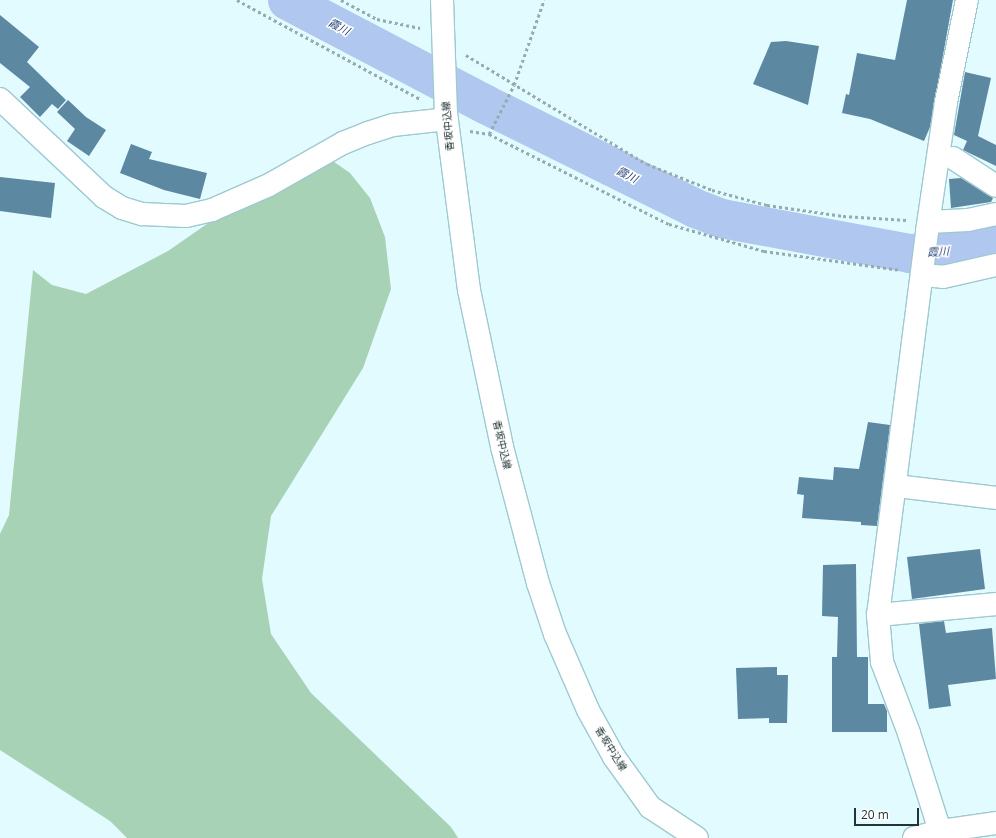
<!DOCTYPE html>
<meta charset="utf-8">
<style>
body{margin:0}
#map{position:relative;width:996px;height:838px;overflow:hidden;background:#e1fbff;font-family:"Open Sans","Noto Sans JP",sans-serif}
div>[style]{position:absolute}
.green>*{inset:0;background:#a8d2b5}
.river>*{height:39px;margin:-19.5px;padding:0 19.5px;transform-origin:19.5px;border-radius:19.5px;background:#b0c8f0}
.building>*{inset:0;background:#5c88a2}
.path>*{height:2.5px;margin-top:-1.25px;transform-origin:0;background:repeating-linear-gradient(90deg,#95abaf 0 3px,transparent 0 6px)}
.roads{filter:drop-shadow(1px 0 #9ec9d0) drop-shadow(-1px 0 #9ec9d0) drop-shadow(0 1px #9ec9d0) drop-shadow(0 -1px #9ec9d0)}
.minor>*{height:22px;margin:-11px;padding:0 11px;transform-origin:11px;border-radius:11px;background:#fff}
.secondary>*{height:22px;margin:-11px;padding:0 11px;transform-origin:11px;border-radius:11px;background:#fff}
span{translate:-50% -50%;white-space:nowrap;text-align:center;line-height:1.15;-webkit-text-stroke:3px #fff;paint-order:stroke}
.street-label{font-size:10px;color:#233437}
.water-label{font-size:11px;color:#294779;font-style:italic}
.scale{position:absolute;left:854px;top:808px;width:65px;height:18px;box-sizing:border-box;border:2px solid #233437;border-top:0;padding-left:5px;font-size:12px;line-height:14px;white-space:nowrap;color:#233437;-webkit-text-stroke:3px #fff;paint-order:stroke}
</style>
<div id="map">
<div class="green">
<i style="clip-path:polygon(327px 157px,350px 173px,370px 198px,385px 237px,391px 289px,363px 368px,271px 516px,262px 579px,271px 634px,311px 693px,451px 827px,458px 838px,127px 838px,110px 821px,0 750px,0 534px,9px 515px,33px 270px,52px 285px,86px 294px,168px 251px,279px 174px)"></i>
</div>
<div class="river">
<i style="left:287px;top:0;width:224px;rotate:27.7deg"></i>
<i style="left:485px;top:104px;width:234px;rotate:26.3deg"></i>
<i style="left:695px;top:208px;width:28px;rotate:21deg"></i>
<i style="left:721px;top:218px;width:191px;rotate:10.5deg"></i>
<i style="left:909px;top:253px;width:51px;rotate:-2.2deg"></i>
<i style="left:960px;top:251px;width:37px;rotate:-16deg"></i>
</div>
<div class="building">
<i style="clip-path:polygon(907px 0,953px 0,930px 127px,924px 141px,870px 119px,842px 113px,846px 94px,849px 95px,857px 53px,895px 60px)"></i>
<i style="clip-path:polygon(0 15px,39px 47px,27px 62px,66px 100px,58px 109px,52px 104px,40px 117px,20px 97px,30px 87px,0 63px)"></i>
<i style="clip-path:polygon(786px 41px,819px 46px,808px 105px,753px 84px,771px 42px)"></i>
<i style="clip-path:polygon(965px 72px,991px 78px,978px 136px,996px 145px,996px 166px,963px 150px,967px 141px,954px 135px)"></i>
<i style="clip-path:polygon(68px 100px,86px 117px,106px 130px,89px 156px,67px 141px,75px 129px,57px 112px)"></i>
<i style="clip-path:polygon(131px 144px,152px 152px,149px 159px,207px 173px,200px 199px,164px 190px,120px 173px)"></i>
<i style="clip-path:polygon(0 177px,55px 183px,51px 218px,0 211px)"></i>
<i style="clip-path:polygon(961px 178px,993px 198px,991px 202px,951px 208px,949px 179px)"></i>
<i style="clip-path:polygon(868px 422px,890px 425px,877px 526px,861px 525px,861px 522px,802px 518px,804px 495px,797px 494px,799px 477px,833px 480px,834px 467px,859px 469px)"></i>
<i style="clip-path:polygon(980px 549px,985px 589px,912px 599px,907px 557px)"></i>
<i style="clip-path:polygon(856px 564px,857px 657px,868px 657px,868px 704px,884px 704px,887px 711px,887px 732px,832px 732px,832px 657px,837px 657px,838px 617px,822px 616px,823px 565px)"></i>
<i style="clip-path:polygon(944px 621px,946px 633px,992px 628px,996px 679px,948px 685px,951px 706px,929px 709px,919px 624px)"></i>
<i style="clip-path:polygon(777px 667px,777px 675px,788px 675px,787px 723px,769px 723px,769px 718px,738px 719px,736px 668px)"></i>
</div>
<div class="path">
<i style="left:237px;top:0;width:208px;rotate:28.4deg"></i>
<i style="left:341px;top:0;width:41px;rotate:27.8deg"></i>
<i style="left:377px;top:19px;width:44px;rotate:11.8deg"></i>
<i style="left:466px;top:55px;width:211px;rotate:31.1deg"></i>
<i style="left:647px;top:164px;width:70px;rotate:21.8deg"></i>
<i style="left:712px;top:190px;width:57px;rotate:15.3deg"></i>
<i style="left:767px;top:205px;width:77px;rotate:8.2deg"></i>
<i style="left:843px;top:216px;width:64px;rotate:3.6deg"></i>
<i style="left:470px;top:131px;width:19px;rotate:9deg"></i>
<i style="left:489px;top:134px;width:201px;rotate:26.6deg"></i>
<i style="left:669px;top:224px;width:99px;rotate:15.9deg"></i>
<i style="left:764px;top:251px;width:138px;rotate:7.9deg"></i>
<i style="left:489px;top:134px;width:55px;rotate:-63deg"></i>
<i style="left:514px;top:85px;width:90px;rotate:-70.6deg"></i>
</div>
<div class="roads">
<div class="minor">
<i style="left:0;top:99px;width:143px;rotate:43.3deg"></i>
<i style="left:104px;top:197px;width:21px;rotate:31deg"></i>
<i style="left:122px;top:208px;width:21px;rotate:17deg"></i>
<i style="left:142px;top:214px;width:44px;rotate:2.6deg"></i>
<i style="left:186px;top:216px;width:27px;rotate:-13deg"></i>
<i style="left:212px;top:210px;width:62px;rotate:-23.7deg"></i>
<i style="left:269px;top:185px;width:85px;rotate:-29.6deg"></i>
<i style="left:343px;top:143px;width:27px;rotate:-22deg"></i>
<i style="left:368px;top:133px;width:26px;rotate:-18deg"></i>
<i style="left:393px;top:125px;width:54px;rotate:-6.3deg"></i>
<i style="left:953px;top:158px;width:51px;rotate:33.1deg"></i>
<i style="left:929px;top:222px;width:39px;rotate:-3deg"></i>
<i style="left:968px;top:220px;width:29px;rotate:-12deg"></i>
<i style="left:922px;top:275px;width:21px;rotate:5deg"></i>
<i style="left:943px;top:277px;width:54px;rotate:-12.8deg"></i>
<i style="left:896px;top:486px;width:101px;rotate:6.8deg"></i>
<i style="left:878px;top:615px;width:119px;rotate:-5.3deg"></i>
<i style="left:936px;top:838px;width:8px;rotate:-60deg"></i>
<i style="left:940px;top:831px;width:103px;rotate:-107.6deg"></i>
<i style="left:909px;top:733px;width:76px;rotate:-110.8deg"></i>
<i style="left:882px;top:662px;width:47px;rotate:-94.9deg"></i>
<i style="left:878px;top:615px;width:387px;rotate:-82.7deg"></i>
<i style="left:927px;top:231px;width:130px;rotate:-81.6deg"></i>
<i style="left:946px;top:102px;width:104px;rotate:-78.4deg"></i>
</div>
<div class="secondary">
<i style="left:442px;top:0;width:113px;rotate:88deg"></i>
<i style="left:446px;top:113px;width:178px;rotate:82.6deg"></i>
<i style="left:469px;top:290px;width:160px;rotate:78.1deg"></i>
<i style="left:502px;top:447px;width:141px;rotate:75.2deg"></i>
<i style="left:538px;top:583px;width:54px;rotate:71.6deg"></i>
<i style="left:555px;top:634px;width:83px;rotate:66.5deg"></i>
<i style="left:588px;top:710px;width:54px;rotate:61deg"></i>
<i style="left:614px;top:757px;width:62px;rotate:54.2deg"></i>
<i style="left:650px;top:807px;width:56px;rotate:33.4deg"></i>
<i style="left:914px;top:838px;width:27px;rotate:-15deg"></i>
<i style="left:940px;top:831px;width:57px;rotate:-8.1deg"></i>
</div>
</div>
<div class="street-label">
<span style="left:448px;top:126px;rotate:-95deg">香坂中込線</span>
<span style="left:502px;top:445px;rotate:77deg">香坂中込線</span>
<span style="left:611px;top:749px;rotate:58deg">香坂中込線</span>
</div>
<div class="water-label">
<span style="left:339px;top:27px;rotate:28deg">霞川</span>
<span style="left:627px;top:175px;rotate:27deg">霞川</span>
<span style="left:938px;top:252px;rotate:-3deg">霞川</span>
</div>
<div class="scale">20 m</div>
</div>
